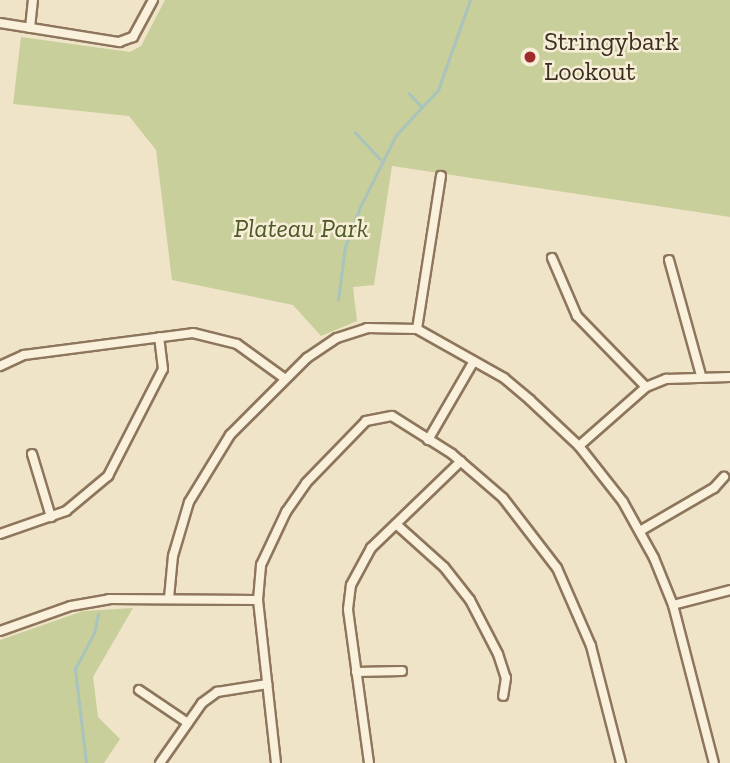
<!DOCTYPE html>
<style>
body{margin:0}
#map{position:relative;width:730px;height:763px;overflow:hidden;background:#f0e4c8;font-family:"Zilla Slab",serif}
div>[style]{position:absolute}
.green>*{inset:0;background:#c9cf9b}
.stream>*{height:2.5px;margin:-1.25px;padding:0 1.25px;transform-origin:1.25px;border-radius:1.25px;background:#a9c4bc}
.roads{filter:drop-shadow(2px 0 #8d765c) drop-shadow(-2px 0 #8d765c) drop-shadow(0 2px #8d765c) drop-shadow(0 -2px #8d765c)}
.street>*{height:8px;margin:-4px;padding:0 4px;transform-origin:4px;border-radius:4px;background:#faf1dc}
.dots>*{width:19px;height:19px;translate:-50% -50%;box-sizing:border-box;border:4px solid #f7eed8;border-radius:50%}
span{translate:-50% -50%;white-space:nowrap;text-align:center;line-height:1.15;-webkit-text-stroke:5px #f7eed8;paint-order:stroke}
.poi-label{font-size:26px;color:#3d2e20}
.left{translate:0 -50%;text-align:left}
.park-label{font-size:26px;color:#4d5a26;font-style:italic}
</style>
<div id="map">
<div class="green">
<i style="clip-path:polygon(165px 0,730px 0,730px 217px,392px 166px,374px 285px,353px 287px,357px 321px,321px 336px,293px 305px,172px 280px,156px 150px,129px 116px,13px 104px,21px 37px,130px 52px,141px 46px)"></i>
<i style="clip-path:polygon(133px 608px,93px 677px,98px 717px,120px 739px,104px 763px,0 763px,0 640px,83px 611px)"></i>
</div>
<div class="stream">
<i style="left:409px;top:93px;width:18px;rotate:47deg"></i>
<i style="left:355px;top:132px;width:38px;rotate:47deg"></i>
<i style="left:338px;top:300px;width:53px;rotate:-82.5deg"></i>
<i style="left:345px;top:247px;width:43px;rotate:-69.4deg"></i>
<i style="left:360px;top:207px;width:80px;rotate:-63.4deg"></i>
<i style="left:396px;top:135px;width:62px;rotate:-47deg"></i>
<i style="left:438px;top:90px;width:96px;rotate:-70.4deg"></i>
<i style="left:86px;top:763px;width:95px;rotate:-96.7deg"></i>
<i style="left:75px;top:669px;width:41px;rotate:-62.2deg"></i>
<i style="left:94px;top:633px;width:19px;rotate:-78deg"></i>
</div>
<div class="roads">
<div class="street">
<i style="left:0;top:23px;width:121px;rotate:9.1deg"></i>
<i style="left:119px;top:42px;width:15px;rotate:-20deg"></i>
<i style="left:133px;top:37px;width:42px;rotate:-61.6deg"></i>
<i style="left:30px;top:28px;width:28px;rotate:-84deg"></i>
<i style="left:552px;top:258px;width:63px;rotate:66.7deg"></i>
<i style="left:577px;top:316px;width:99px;rotate:45.8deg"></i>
<i style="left:669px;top:260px;width:119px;rotate:74.5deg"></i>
<i style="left:417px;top:329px;width:155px;rotate:-81.1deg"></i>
<i style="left:0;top:366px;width:26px;rotate:-25deg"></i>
<i style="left:24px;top:355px;width:170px;rotate:-7.4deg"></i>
<i style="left:193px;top:333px;width:45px;rotate:14deg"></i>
<i style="left:237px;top:344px;width:58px;rotate:35.9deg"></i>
<i style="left:428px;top:440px;width:91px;rotate:-59.8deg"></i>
<i style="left:579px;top:446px;width:89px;rotate:-41.4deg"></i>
<i style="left:646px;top:387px;width:22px;rotate:-22deg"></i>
<i style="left:666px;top:379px;width:64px;rotate:-1.8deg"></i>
<i style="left:32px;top:454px;width:66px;rotate:73.2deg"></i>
<i style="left:396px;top:524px;width:64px;rotate:41.9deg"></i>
<i style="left:444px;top:567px;width:42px;rotate:51.8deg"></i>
<i style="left:470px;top:600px;width:61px;rotate:62.6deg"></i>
<i style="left:498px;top:654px;width:25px;rotate:72deg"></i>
<i style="left:506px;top:678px;width:18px;rotate:99deg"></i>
<i style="left:640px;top:531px;width:86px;rotate:-30.2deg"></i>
<i style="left:714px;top:488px;width:15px;rotate:-48deg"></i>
<i style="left:0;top:534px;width:70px;rotate:-19.2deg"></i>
<i style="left:66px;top:511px;width:55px;rotate:-39.8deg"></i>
<i style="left:108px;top:476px;width:120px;rotate:-62.8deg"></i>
<i style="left:163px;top:369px;width:32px;rotate:-97deg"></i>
<i style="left:169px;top:598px;width:42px;rotate:-84.6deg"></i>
<i style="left:173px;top:556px;width:56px;rotate:-73.5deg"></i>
<i style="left:189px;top:502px;width:79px;rotate:-58.5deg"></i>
<i style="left:230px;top:435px;width:109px;rotate:-45deg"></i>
<i style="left:307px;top:358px;width:36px;rotate:-34deg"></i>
<i style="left:337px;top:338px;width:32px;rotate:-18deg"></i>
<i style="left:367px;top:328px;width:50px;rotate:1.1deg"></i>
<i style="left:417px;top:329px;width:100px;rotate:29.4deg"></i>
<i style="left:504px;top:378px;width:34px;rotate:40deg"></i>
<i style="left:530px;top:400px;width:67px;rotate:43.2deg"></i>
<i style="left:579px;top:446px;width:71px;rotate:51.8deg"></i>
<i style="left:623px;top:502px;width:64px;rotate:61deg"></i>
<i style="left:654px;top:558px;width:51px;rotate:68deg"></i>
<i style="left:673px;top:605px;width:163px;rotate:75.5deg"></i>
<i style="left:673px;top:605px;width:59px;rotate:-14.7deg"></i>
<i style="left:0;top:631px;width:75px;rotate:-19.4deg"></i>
<i style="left:71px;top:606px;width:39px;rotate:-10deg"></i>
<i style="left:109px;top:599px;width:149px;rotate:0.4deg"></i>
<i style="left:356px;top:672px;width:46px;rotate:-1.2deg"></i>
<i style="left:139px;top:690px;width:59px;rotate:34deg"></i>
<i style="left:160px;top:763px;width:73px;rotate:-55deg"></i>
<i style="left:202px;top:703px;width:19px;rotate:-36deg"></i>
<i style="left:217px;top:692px;width:51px;rotate:-9.1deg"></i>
<i style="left:276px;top:763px;width:164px;rotate:-96.3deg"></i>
<i style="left:258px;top:600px;width:35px;rotate:-85deg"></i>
<i style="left:261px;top:565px;width:59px;rotate:-64.7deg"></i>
<i style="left:286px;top:512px;width:35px;rotate:-55deg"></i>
<i style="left:306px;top:483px;width:86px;rotate:-45.9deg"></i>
<i style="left:366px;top:421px;width:26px;rotate:-11deg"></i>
<i style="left:392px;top:416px;width:71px;rotate:32.3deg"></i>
<i style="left:452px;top:454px;width:67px;rotate:40.8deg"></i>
<i style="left:503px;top:498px;width:88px;rotate:52.4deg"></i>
<i style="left:557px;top:568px;width:85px;rotate:66.4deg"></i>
<i style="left:591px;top:646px;width:121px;rotate:75.6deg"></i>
<i style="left:369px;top:763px;width:155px;rotate:-97.8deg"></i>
<i style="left:348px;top:609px;width:24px;rotate:-83deg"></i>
<i style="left:351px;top:585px;width:42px;rotate:-61.6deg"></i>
<i style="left:371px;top:548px;width:125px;rotate:-44deg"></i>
</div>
</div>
<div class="dots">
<i style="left:530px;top:57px;background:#9e2a2b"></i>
</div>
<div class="poi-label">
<span class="left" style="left:544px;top:57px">Stringybark<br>Lookout</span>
</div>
<div class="park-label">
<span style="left:301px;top:229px">Plateau Park</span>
</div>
</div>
